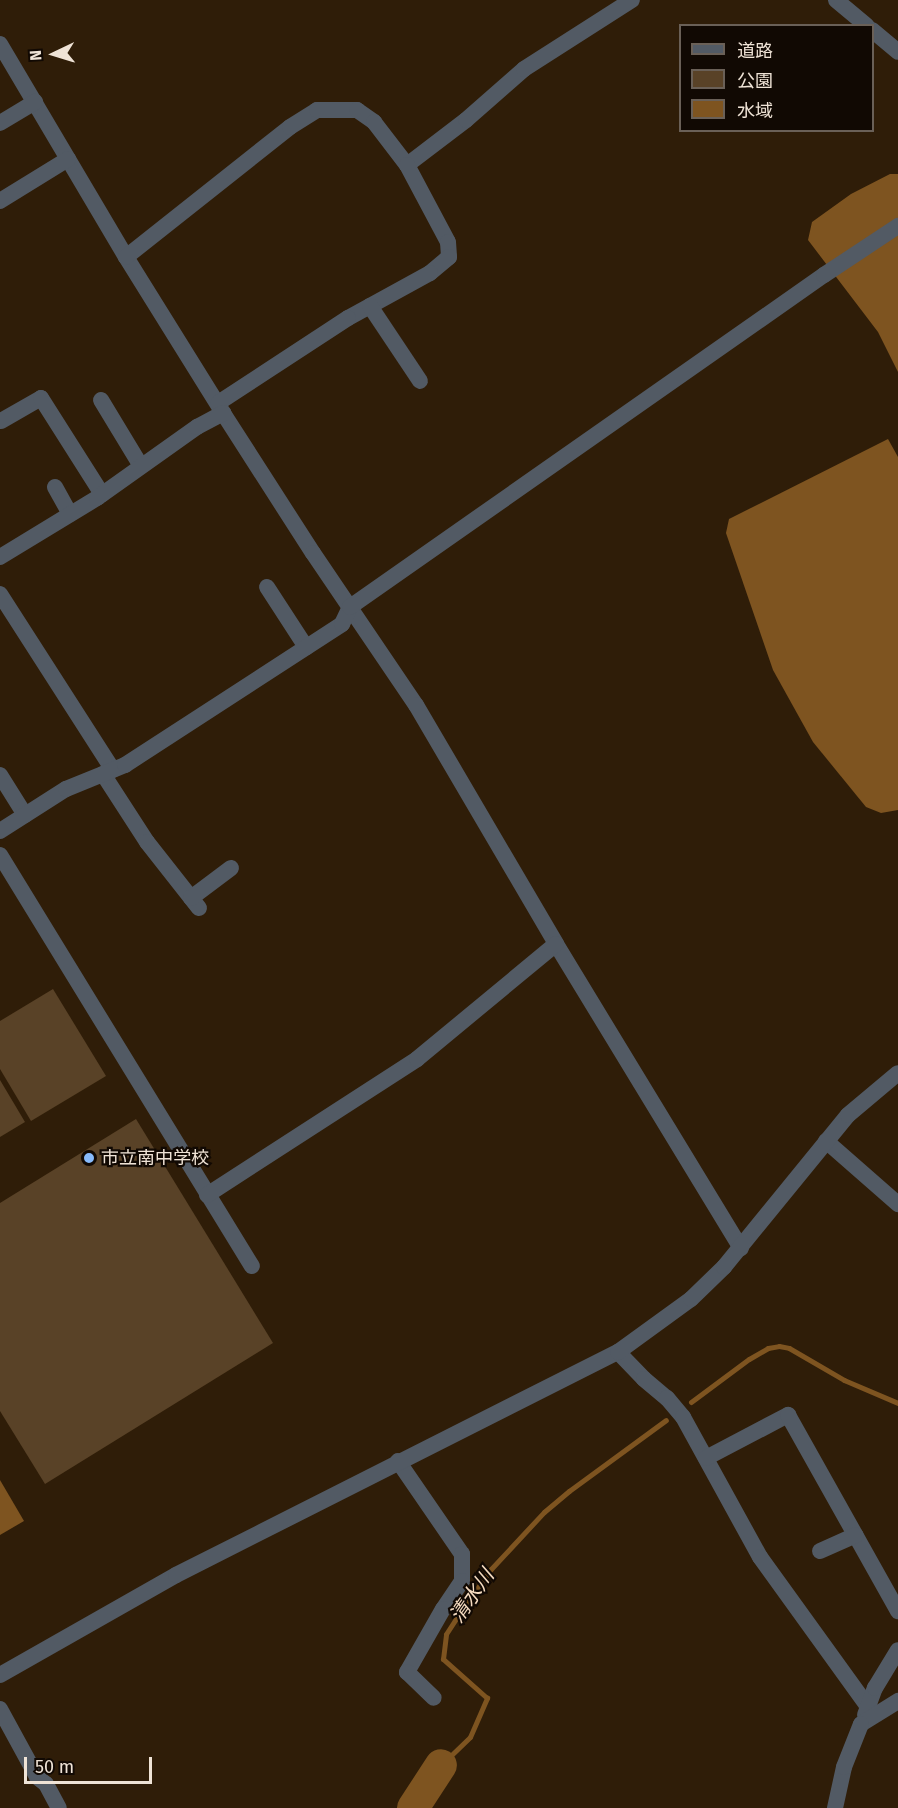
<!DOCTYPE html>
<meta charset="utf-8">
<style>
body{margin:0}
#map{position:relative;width:898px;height:1808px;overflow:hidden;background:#2f1d08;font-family:"Fira Sans","Noto Sans JP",sans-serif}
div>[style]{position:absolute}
.green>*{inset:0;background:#594227}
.water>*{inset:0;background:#7e5420}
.stream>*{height:5px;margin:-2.5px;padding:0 2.5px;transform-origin:2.5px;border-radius:2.5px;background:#7e5420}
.river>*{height:32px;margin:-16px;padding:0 16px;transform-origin:16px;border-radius:16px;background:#7e5420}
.minor>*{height:16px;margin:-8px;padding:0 8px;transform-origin:8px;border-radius:8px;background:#525a64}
.tertiary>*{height:16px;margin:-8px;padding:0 8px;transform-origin:8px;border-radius:8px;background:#525a64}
.dots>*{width:16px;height:16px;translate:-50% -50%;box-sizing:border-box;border:3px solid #110903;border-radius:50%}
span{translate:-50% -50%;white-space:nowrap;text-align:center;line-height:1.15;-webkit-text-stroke:4.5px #110903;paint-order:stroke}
.poi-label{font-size:18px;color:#efe3d6}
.left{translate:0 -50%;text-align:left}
.water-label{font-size:20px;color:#f5dbc0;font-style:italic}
.legend{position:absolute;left:679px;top:24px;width:195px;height:108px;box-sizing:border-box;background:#110903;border:2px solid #6a6057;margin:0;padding:8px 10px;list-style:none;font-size:18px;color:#efe3d6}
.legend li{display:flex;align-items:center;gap:12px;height:30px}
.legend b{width:30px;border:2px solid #6a6057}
.north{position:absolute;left:24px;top:24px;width:60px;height:60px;-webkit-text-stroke:4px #110903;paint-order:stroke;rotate:266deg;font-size:16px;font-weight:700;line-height:24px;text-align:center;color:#efe3d6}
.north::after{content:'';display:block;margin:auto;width:21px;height:27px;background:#efe3d6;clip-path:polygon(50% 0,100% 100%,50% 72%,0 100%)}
.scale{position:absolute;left:24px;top:1757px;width:128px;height:27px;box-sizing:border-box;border:3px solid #efe3d6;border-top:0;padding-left:8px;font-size:18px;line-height:21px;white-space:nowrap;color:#efe3d6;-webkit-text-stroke:4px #110903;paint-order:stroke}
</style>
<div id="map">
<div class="green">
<i style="clip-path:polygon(53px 989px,106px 1076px,31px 1121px,0 1069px,0 1021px)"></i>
<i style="clip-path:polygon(0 1080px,25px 1122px,0 1137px)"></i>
<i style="clip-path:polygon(136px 1119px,273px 1343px,45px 1484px,0 1411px,0 1203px)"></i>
</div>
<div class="water">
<i style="clip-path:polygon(890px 174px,898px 174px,898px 372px,878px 332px,808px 240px,812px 222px,851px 194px)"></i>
<i style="clip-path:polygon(888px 439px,898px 457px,898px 810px,881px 813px,866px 807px,813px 742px,773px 670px,726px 533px,729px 519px)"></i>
<i style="clip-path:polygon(0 1480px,24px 1521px,0 1535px)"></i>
</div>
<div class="stream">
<i style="left:691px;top:1402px;width:72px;rotate:-36.6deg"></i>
<i style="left:749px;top:1359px;width:22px;rotate:-30deg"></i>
<i style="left:768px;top:1348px;width:11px;rotate:-10deg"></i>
<i style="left:779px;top:1346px;width:10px;rotate:11deg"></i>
<i style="left:789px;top:1348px;width:64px;rotate:30.2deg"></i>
<i style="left:844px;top:1380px;width:59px;rotate:23.1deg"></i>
<i style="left:441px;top:1765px;width:40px;rotate:-44deg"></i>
<i style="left:470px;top:1737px;width:43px;rotate:-66.4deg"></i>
<i style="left:487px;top:1698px;width:59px;rotate:-138.4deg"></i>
<i style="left:443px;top:1659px;width:25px;rotate:-83deg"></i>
<i style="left:446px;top:1634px;width:24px;rotate:-57deg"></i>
<i style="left:459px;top:1614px;width:55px;rotate:-54.6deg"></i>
<i style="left:491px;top:1569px;width:78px;rotate:-47.1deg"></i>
<i style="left:544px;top:1512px;width:33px;rotate:-40deg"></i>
<i style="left:569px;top:1491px;width:120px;rotate:-36.2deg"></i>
</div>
<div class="river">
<i style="left:413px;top:1808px;width:51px;rotate:-56.9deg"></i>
</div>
<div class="minor">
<i style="left:836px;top:0;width:40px;rotate:40deg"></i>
<i style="left:872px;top:30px;width:34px;rotate:40deg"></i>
<i style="left:0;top:44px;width:247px;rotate:59.4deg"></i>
<i style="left:126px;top:257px;width:184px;rotate:58.1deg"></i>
<i style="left:223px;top:413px;width:166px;rotate:57.3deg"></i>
<i style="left:313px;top:553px;width:184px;rotate:55.9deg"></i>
<i style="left:416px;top:705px;width:277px;rotate:59.6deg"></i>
<i style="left:556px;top:944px;width:356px;rotate:58.7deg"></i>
<i style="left:0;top:123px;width:41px;rotate:-31deg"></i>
<i style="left:407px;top:165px;width:74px;rotate:-37.3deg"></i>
<i style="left:466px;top:120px;width:77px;rotate:-41.3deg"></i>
<i style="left:524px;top:69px;width:128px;rotate:-32.6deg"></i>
<i style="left:0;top:201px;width:80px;rotate:-31.7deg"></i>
<i style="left:126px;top:257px;width:209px;rotate:-38.4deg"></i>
<i style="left:290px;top:127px;width:32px;rotate:-32deg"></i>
<i style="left:317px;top:110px;width:40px"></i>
<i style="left:357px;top:110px;width:21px;rotate:35deg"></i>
<i style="left:374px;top:122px;width:54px;rotate:52.5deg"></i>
<i style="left:407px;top:165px;width:87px;rotate:62deg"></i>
<i style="left:448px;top:242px;width:15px;rotate:86deg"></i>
<i style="left:449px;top:257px;width:25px;rotate:140deg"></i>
<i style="left:430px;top:273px;width:94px;rotate:151.2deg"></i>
<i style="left:348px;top:318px;width:155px;rotate:146.8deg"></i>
<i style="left:370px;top:306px;width:90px;rotate:56.3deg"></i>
<i style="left:101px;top:400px;width:77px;rotate:58.8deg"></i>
<i style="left:1px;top:421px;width:46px;rotate:-29.9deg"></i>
<i style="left:41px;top:398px;width:114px;rotate:57.6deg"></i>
<i style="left:55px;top:487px;width:31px;rotate:61deg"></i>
<i style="left:0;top:557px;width:114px;rotate:-31.3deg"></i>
<i style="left:97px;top:498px;width:123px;rotate:-35.4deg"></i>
<i style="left:197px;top:427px;width:30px;rotate:-28deg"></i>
<i style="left:267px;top:587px;width:72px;rotate:57deg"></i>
<i style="left:0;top:594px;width:209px;rotate:57.3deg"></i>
<i style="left:103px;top:774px;width:81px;rotate:57.1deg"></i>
<i style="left:147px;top:842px;width:84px;rotate:51.8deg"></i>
<i style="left:0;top:775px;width:47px;rotate:58deg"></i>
<i style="left:0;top:831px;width:78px;rotate:-32.5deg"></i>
<i style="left:66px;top:789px;width:64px;rotate:-22.1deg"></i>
<i style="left:125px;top:765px;width:259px;rotate:-33deg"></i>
<i style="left:342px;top:624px;width:19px;rotate:-65deg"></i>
<i style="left:350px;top:607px;width:579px;rotate:-35.01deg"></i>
<i style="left:824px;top:275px;width:89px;rotate:-33.5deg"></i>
<i style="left:0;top:855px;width:482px;rotate:58.5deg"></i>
<i style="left:191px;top:898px;width:50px;rotate:-36.9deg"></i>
<i style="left:826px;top:1141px;width:96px;rotate:41.2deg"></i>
<i style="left:207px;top:1195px;width:250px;rotate:-32.9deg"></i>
<i style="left:417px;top:1059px;width:180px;rotate:-39.6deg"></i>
<i style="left:618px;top:1352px;width:37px;rotate:46deg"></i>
<i style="left:644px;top:1379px;width:30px;rotate:40deg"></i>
<i style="left:667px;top:1398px;width:25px;rotate:50deg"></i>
<i style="left:683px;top:1417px;width:160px;rotate:61.2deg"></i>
<i style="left:760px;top:1557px;width:185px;rotate:54.2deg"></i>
<i style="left:706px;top:1458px;width:93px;rotate:-27.7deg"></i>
<i style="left:788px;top:1415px;width:225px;rotate:60.7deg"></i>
<i style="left:398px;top:1461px;width:113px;rotate:55.5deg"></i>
<i style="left:462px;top:1554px;width:27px;rotate:90deg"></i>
<i style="left:462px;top:1581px;width:34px;rotate:124deg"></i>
<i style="left:443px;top:1609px;width:73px;rotate:119.7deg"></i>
<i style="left:407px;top:1672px;width:37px;rotate:44deg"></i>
<i style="left:820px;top:1551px;width:39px;rotate:-24deg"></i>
<i style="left:0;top:1709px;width:77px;rotate:61.4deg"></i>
<i style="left:37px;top:1777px;width:11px;rotate:38deg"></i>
<i style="left:46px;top:1784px;width:27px;rotate:62deg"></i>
<i style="left:865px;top:1715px;width:29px;rotate:-70deg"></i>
<i style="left:875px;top:1688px;width:44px;rotate:-58.8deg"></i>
<i style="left:861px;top:1724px;width:44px;rotate:-31.9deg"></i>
</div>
<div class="tertiary">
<i style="left:0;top:1675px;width:202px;rotate:-29.6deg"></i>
<i style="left:176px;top:1575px;width:495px;rotate:-26.8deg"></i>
<i style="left:618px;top:1352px;width:90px;rotate:-36deg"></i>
<i style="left:691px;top:1299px;width:46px;rotate:-44.1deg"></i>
<i style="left:724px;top:1267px;width:196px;rotate:-50.8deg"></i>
<i style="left:848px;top:1115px;width:65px;rotate:-40deg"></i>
<i style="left:835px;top:1808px;width:42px;rotate:-77.6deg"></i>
<i style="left:844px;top:1767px;width:46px;rotate:-68.4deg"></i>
</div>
<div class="dots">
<i style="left:89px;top:1158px;background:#88bbfc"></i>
</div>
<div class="poi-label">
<span class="left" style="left:101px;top:1158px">市立南中学校</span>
</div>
<div class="water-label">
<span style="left:472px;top:1596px;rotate:-55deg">清水川</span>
</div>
<ul class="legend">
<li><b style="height:8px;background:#525a64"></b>道路</li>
<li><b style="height:16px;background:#594227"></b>公園</li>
<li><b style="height:16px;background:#7e5420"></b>水域</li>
</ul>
<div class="north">N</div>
<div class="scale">50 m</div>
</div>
